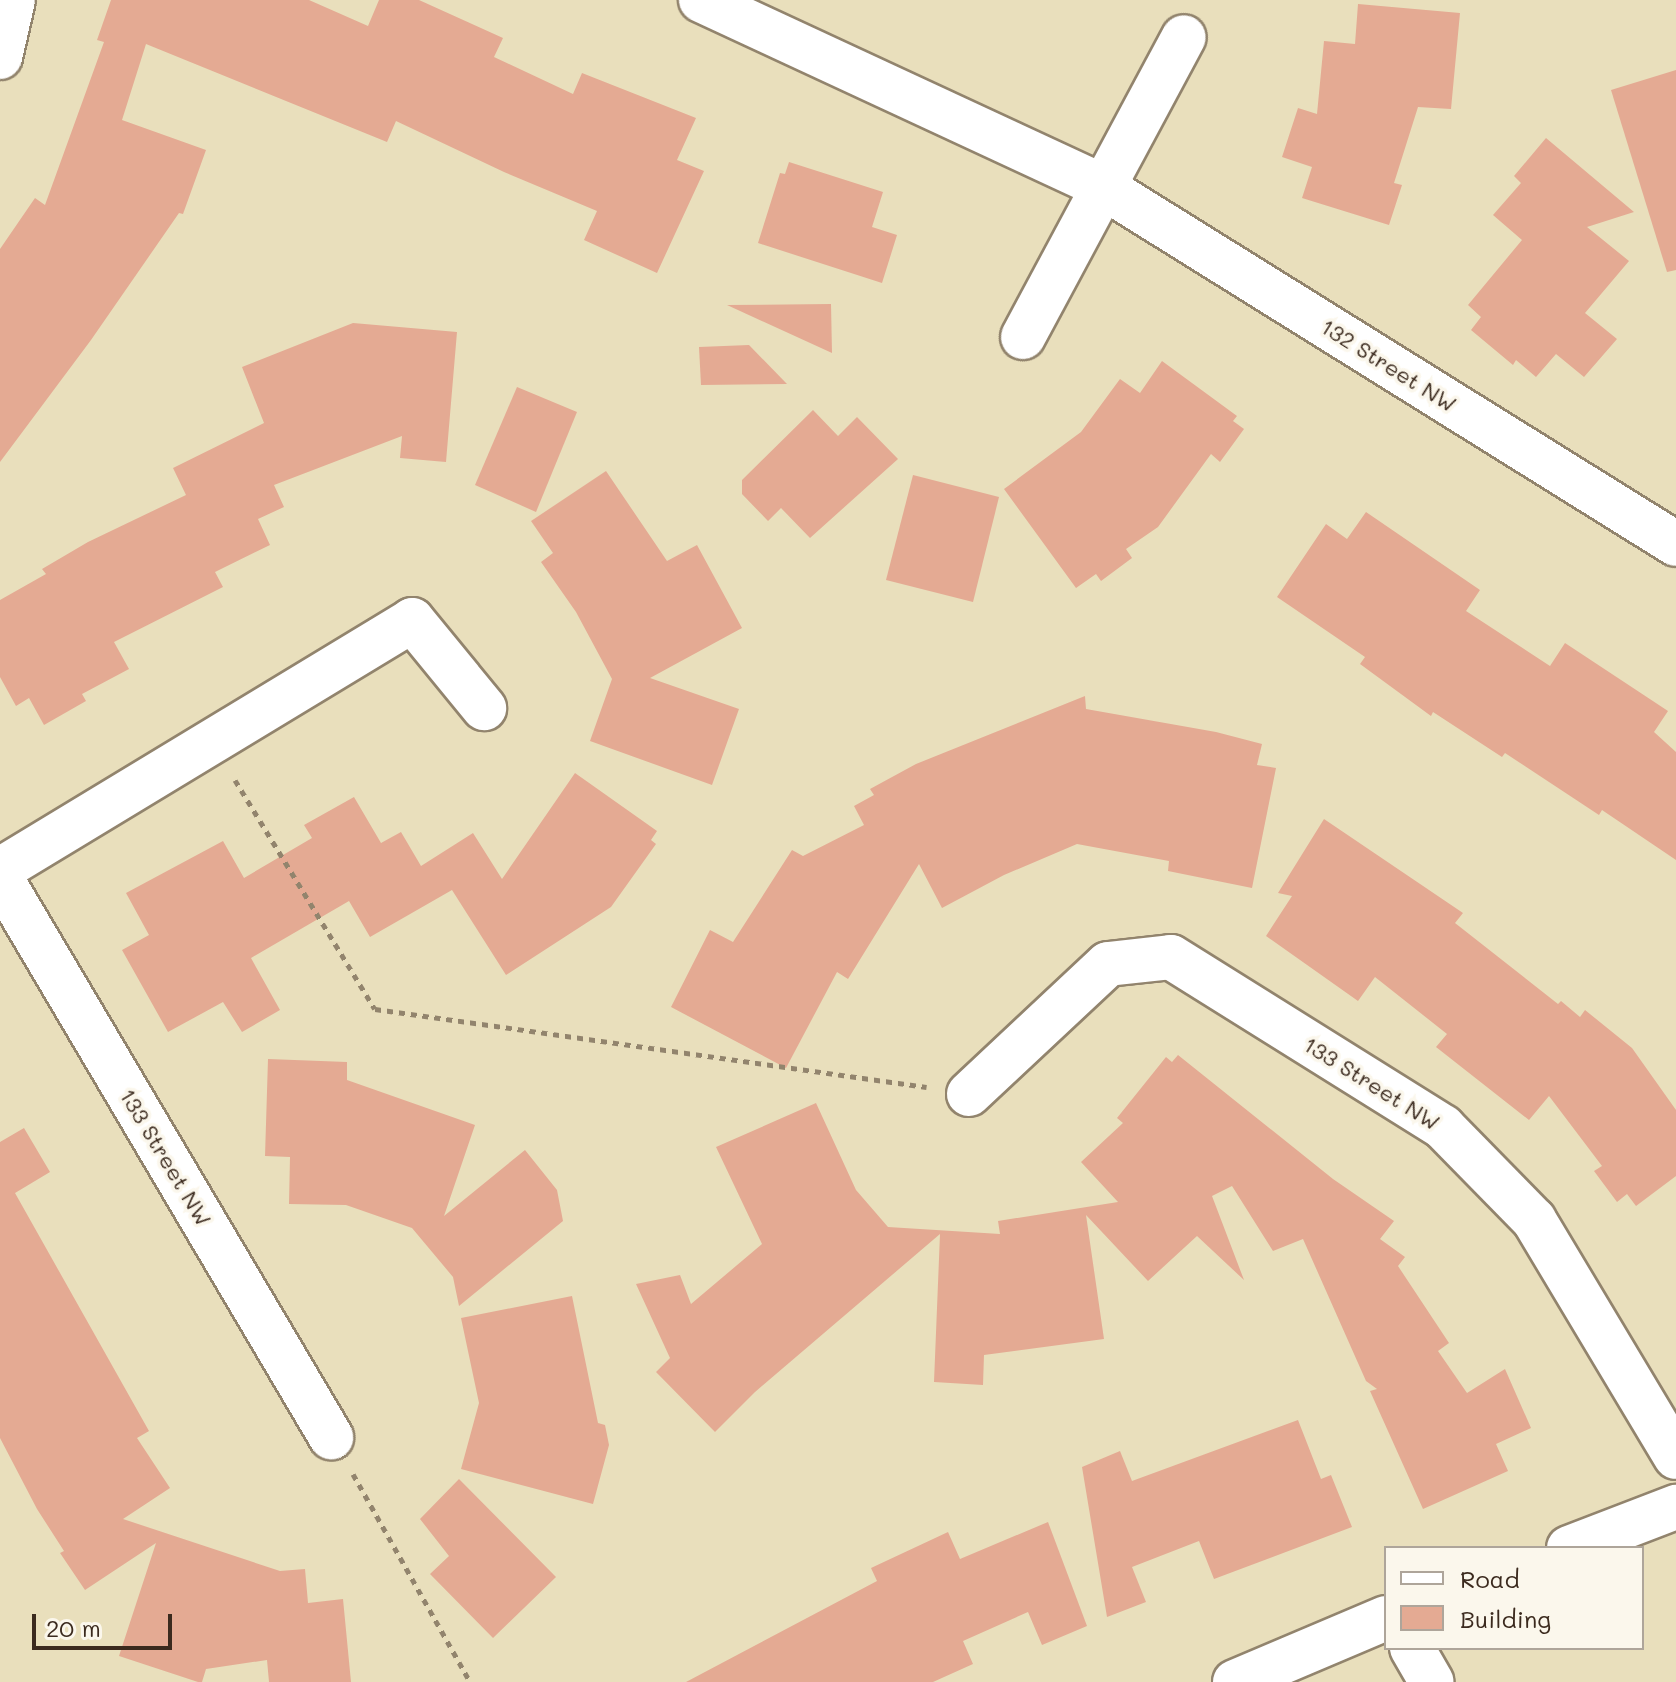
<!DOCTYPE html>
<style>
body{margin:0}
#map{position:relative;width:1676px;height:1682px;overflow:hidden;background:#e9dfbc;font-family:Mali,sans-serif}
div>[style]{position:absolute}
.building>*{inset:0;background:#e4aa93}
.path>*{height:5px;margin-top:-2.5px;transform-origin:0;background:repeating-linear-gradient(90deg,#92846d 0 6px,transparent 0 12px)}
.roads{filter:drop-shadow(2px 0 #92846d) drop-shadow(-2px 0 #92846d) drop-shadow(0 2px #92846d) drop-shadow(0 -2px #92846d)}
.minor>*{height:44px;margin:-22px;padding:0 22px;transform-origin:22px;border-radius:22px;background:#fff}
.tertiary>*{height:44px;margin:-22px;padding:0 22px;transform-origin:22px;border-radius:22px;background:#fff}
span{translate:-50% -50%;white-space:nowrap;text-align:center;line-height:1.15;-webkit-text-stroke:7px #fbf7ec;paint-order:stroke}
.street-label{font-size:22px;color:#3b2a1e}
.legend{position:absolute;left:1384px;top:1546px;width:260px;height:104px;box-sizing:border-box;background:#fbf7ec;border:2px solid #aea59a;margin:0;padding:10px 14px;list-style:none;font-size:24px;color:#3b2a1e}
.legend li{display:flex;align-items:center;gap:16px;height:40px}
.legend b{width:40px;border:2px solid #aea59a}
.scale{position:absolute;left:32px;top:1614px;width:140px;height:36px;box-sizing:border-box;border:4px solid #3b2a1e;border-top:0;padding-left:10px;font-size:24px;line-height:28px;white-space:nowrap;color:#3b2a1e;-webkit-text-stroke:6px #fbf7ec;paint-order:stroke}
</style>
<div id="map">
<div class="building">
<i style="clip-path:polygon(111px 0,309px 0,368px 26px,379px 0,419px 0,503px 38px,494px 57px,573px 94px,582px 73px,696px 118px,677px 160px,704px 171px,657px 273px,584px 240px,597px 211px,504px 172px,396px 121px,387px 142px,146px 44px,122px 120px,206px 150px,183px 214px,179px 213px,91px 340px,0 462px,0 249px,35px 198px,45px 205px,104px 42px,97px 40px)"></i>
<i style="clip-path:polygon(1358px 4px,1460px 13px,1451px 109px,1418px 107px,1394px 183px,1402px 185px,1389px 225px,1302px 198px,1312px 167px,1282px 157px,1298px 108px,1317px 114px,1324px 41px,1355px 44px)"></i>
<i style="clip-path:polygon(1676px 70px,1676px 270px,1667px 272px,1611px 90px)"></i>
<i style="clip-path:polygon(1546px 138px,1634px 212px,1587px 227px,1629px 261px,1585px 313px,1617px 339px,1584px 377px,1556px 354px,1536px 377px,1516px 360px,1513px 365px,1471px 330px,1481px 317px,1468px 305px,1522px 240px,1493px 215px,1521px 183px,1514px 176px)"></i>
<i style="clip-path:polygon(789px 162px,883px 192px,872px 227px,897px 235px,882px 283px,758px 243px,780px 173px,785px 174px)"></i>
<i style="clip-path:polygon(831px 304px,832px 353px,727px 305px)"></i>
<i style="clip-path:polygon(353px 323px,457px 332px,446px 462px,400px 458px,402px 436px,274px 485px,284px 507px,258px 519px,270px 545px,215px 572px,223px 587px,114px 642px,129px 669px,82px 694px,86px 701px,44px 725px,29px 698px,16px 706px,0 677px,0 600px,46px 574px,42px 569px,88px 542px,186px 495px,173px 468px,264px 423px,242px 367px)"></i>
<i style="clip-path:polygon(749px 345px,787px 384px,701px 385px,699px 347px)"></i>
<i style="clip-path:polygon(1162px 361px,1237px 416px,1233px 421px,1244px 429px,1220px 462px,1211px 454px,1158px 527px,1126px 549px,1132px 558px,1101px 581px,1096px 574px,1076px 588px,1004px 489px,1081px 432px,1120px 379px,1140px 393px)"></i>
<i style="clip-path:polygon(517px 387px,577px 412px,536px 512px,475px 485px)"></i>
<i style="clip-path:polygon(813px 410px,838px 436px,857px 417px,898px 459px,810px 538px,781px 508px,768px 521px,742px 494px,742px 480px)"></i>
<i style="clip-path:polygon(606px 471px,667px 561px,697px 545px,742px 628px,650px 678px,739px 709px,712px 785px,590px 741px,612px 679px,576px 612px,541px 562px,553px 553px,531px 521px)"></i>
<i style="clip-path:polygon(913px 475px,999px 497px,973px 602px,886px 580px)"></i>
<i style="clip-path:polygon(1366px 512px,1480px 590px,1466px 611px,1550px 666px,1565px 643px,1668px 711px,1654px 732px,1676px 752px,1676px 860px,1602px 810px,1599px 815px,1505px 753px,1502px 757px,1433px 712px,1431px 716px,1360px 664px,1365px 657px,1277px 597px,1326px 524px,1347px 539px)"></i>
<i style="clip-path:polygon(1085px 696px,1086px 709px,1216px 732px,1262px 744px,1257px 765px,1276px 768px,1252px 888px,1168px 871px,1169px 861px,1077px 844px,1004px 875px,942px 908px,919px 864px,848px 979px,837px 972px,786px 1068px,671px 1007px,710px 930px,733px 942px,792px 850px,803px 856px,864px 825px,854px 806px,874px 795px,870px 789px,916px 764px)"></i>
<i style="clip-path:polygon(575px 773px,657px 831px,651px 840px,656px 844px,611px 907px,506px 975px,452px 890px,370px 937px,349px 901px,251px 958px,280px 1010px,242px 1032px,223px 1002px,168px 1032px,122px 950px,149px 935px,126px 893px,223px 841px,244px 878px,312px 838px,304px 825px,354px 797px,381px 843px,401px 832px,421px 866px,473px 833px,502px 879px)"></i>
<i style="clip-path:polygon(1324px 819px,1463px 913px,1455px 923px,1558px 1004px,1561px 1001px,1580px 1017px,1585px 1010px,1632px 1048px,1676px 1110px,1676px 1176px,1636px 1206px,1627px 1194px,1617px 1202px,1594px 1171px,1602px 1166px,1549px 1096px,1529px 1120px,1436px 1047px,1447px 1034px,1375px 977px,1358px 1001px,1266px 936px,1292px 896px,1278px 893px)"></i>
<i style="clip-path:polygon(1178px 1055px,1333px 1179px,1394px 1221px,1380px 1239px,1405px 1257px,1398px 1266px,1449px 1343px,1438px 1351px,1467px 1393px,1505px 1369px,1531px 1428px,1496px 1444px,1508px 1471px,1423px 1509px,1370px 1391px,1377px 1389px,1366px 1381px,1303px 1239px,1273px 1251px,1232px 1186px,1212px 1196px,1244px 1280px,1197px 1236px,1148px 1281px,1086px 1215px,1104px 1339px,984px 1355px,983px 1385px,934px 1382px,940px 1234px,755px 1392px,715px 1432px,656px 1372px,670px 1358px,636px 1284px,680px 1275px,691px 1304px,762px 1244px,716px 1147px,816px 1103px,856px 1190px,888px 1227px,1000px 1234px,998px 1221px,1118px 1202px,1081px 1162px,1123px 1123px,1117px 1118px,1166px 1057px,1172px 1062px)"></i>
<i style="clip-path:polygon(268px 1059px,347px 1062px,347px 1080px,475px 1125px,444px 1216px,525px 1150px,557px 1190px,563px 1221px,459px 1306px,453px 1277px,412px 1228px,346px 1205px,289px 1204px,290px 1157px,265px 1156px)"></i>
<i style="clip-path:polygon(24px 1128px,50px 1172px,15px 1193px,149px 1431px,137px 1438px,170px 1488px,123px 1519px,280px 1571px,305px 1569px,308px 1603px,343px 1599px,351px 1682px,269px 1682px,267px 1660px,206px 1669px,202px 1682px,198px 1682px,119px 1656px,156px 1543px,85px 1590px,60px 1553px,64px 1551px,37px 1509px,0 1438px,0 1142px)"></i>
<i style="clip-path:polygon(572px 1296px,598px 1423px,605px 1425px,609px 1445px,593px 1504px,461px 1469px,479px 1403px,461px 1318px)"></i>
<i style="clip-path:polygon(1298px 1420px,1321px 1479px,1331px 1475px,1352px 1527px,1214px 1579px,1199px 1541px,1132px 1567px,1146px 1602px,1107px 1617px,1082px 1467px,1120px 1451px,1132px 1481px)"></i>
<i style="clip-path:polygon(459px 1479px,556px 1577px,493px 1638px,430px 1574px,449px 1556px,420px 1519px)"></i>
<i style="clip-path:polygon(1048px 1522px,1087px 1626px,1042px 1645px,1028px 1612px,963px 1641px,973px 1664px,933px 1682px,686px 1682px,877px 1581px,871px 1568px,948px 1532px,960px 1559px)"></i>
</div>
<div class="path">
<i style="left:235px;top:780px;width:268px;rotate:58.6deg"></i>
<i style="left:375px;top:1009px;width:557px;rotate:8.04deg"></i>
<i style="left:353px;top:1474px;width:239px;rotate:60.6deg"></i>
</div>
<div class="roads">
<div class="minor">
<i style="left:0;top:57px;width:58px;rotate:-77.2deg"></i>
<i style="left:1023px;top:337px;width:340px;rotate:-61.8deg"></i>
<i style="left:0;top:870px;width:482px;rotate:-31.2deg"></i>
<i style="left:412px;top:620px;width:114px;rotate:50.7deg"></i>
<i style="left:0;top:877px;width:651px;rotate:59.41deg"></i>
<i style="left:969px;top:1094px;width:190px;rotate:-43.1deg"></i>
<i style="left:1108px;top:964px;width:63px;rotate:-6.3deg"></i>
<i style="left:1171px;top:957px;width:321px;rotate:32deg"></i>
<i style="left:1443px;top:1127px;width:130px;rotate:45.6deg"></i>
<i style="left:1534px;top:1220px;width:276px;rotate:59.1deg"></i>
<i style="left:1412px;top:1648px;width:39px;rotate:60deg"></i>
</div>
<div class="tertiary">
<i style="left:701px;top:0;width:443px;rotate:24.9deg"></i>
<i style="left:1103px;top:187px;width:675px;rotate:31.92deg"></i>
<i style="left:1569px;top:1548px;width:115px;rotate:-21deg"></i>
<i style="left:1235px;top:1682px;width:164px;rotate:-23deg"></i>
</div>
</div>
<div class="street-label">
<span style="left:1389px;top:365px;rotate:32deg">132 Street NW</span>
<span style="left:1372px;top:1083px;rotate:32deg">133 Street NW</span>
<span style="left:166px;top:1157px;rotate:59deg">133 Street NW</span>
</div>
<ul class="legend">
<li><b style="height:10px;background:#fff"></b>Road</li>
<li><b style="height:22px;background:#e4aa93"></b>Building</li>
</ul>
<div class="scale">20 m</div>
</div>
